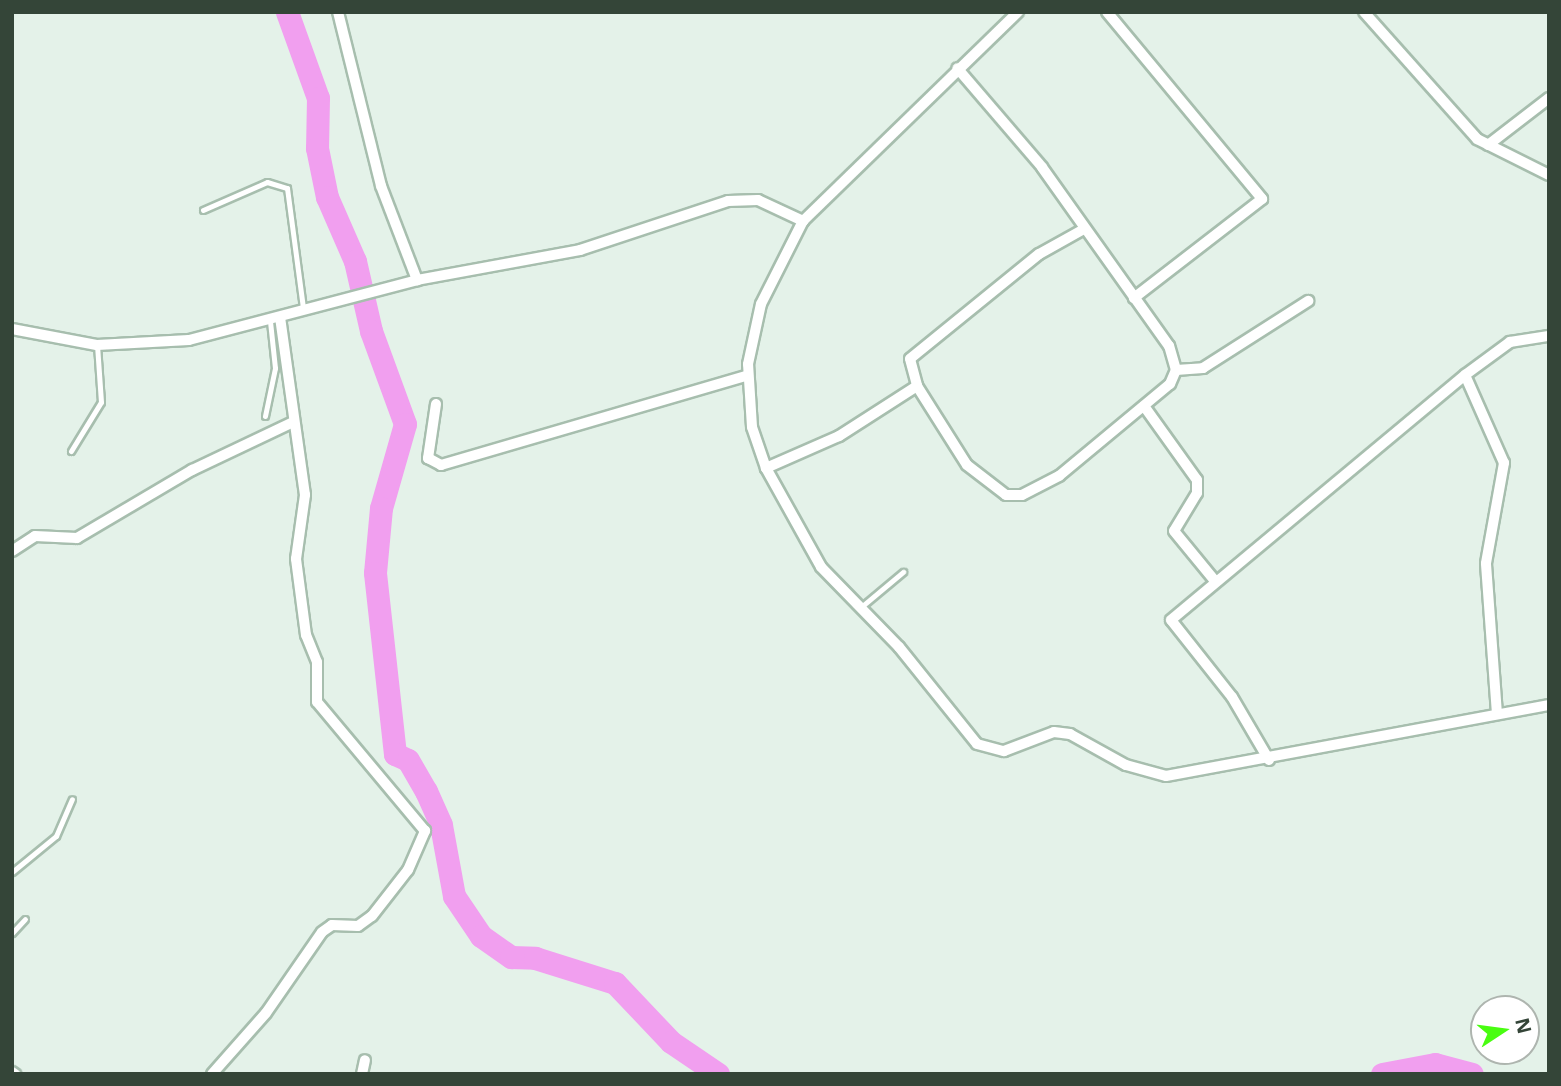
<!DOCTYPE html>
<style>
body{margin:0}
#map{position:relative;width:1561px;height:1086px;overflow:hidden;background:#e4f2e9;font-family:"Open Sans",sans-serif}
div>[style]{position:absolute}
.river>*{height:23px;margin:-11.5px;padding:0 11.5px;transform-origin:11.5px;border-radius:11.5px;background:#f19fef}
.roads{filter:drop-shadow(2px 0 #a7beae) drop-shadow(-2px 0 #a7beae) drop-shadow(0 2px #a7beae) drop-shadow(0 -2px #a7beae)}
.lane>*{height:5px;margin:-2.5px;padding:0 2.5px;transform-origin:2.5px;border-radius:2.5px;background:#fff}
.street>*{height:10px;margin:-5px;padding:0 5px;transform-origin:5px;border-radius:5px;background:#fff}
span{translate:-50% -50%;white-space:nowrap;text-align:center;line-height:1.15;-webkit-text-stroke:6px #fff;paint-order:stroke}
.frame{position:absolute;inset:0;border:14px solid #344538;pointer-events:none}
.north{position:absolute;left:1470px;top:995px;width:70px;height:70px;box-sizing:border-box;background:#fff;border:2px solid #aeb5af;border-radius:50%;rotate:77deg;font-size:19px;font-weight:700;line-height:28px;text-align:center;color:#344538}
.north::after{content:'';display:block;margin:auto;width:24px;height:32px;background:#49fd11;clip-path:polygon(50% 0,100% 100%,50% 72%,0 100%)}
</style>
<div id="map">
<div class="river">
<i style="left:287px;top:12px;width:91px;rotate:70.2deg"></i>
<i style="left:318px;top:98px;width:50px;rotate:91.1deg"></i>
<i style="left:317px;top:148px;width:50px;rotate:78.5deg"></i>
<i style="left:327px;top:197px;width:70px;rotate:66.4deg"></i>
<i style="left:355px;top:261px;width:72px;rotate:77.1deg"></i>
<i style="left:371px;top:331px;width:99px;rotate:69.9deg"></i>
<i style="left:405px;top:424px;width:87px;rotate:105.9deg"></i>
<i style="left:381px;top:508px;width:65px;rotate:95.3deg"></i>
<i style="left:375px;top:573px;width:182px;rotate:83.7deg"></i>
<i style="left:395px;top:754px;width:14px;rotate:25deg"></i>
<i style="left:408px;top:760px;width:36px;rotate:60deg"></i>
<i style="left:426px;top:791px;width:37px;rotate:66deg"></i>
<i style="left:441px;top:825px;width:72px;rotate:79.6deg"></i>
<i style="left:454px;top:896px;width:48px;rotate:56deg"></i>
<i style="left:481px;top:936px;width:37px;rotate:35deg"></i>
<i style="left:511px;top:957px;width:24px;rotate:2deg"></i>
<i style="left:535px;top:958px;width:84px;rotate:17.4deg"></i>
<i style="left:615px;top:983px;width:81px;rotate:46.5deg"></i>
<i style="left:671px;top:1042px;width:57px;rotate:34.2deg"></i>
<i style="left:1382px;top:1074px;width:54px;rotate:-10.7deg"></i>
<i style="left:1435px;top:1064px;width:38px;rotate:15deg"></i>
</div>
<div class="roads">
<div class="lane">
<i style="left:203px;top:210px;width:70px;rotate:-23.6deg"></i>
<i style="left:267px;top:182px;width:21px;rotate:17deg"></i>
<i style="left:287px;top:188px;width:121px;rotate:82.4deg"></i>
<i style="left:265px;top:416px;width:49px;rotate:-78.2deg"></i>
<i style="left:275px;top:368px;width:47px;rotate:-96.1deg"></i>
<i style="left:71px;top:451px;width:57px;rotate:-58.5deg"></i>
<i style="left:101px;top:402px;width:57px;rotate:-94deg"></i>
<i style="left:861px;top:607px;width:55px;rotate:-39.8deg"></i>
<i style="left:12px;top:872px;width:57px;rotate:-39.3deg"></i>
<i style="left:56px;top:836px;width:40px;rotate:-66.6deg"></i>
<i style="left:12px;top:933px;width:19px;rotate:-47deg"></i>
</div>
<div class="street">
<i style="left:338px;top:12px;width:179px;rotate:76.1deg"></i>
<i style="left:381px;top:186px;width:101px;rotate:69deg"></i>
<i style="left:1107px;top:12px;width:243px;rotate:50.3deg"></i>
<i style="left:1262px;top:199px;width:162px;rotate:142.3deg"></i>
<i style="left:1364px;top:12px;width:170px;rotate:48.3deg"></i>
<i style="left:1477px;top:139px;width:80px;rotate:26.6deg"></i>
<i style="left:1488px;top:145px;width:77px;rotate:-37.6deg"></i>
<i style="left:1084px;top:229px;width:51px;rotate:150.9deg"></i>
<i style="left:1039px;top:254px;width:166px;rotate:140.9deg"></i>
<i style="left:910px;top:359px;width:28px;rotate:75deg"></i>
<i style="left:917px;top:386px;width:93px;rotate:147.3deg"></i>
<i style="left:839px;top:436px;width:80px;rotate:156.3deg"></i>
<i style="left:766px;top:468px;width:113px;rotate:60.9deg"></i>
<i style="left:821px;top:567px;width:112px;rotate:45.7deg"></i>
<i style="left:899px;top:647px;width:124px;rotate:51.2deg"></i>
<i style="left:977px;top:744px;width:28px;rotate:15deg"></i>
<i style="left:1004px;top:751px;width:53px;rotate:-20.8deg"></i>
<i style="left:1054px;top:732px;width:16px;rotate:7deg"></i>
<i style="left:1070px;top:734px;width:64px;rotate:29deg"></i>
<i style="left:1126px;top:765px;width:41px;rotate:15.4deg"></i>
<i style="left:1166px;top:776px;width:390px;rotate:-10.5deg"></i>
<i style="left:12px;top:329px;width:86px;rotate:10.7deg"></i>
<i style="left:97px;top:345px;width:92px;rotate:-3.1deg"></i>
<i style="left:189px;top:340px;width:236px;rotate:-14.7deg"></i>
<i style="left:417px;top:280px;width:166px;rotate:-10.4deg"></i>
<i style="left:580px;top:250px;width:156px;rotate:-18.3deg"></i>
<i style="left:728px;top:201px;width:30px;rotate:-2deg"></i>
<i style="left:758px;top:200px;width:50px;rotate:25deg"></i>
<i style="left:1176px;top:370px;width:27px;rotate:-4deg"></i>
<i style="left:1203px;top:368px;width:125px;rotate:-32.5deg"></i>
<i style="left:917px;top:386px;width:93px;rotate:57.7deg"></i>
<i style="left:967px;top:465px;width:49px;rotate:37.6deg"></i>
<i style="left:1006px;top:495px;width:16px"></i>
<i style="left:1022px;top:495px;width:42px;rotate:-27.2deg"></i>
<i style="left:1059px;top:476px;width:144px;rotate:-39.7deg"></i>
<i style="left:1170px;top:384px;width:15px;rotate:-67deg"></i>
<i style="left:1176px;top:370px;width:25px;rotate:-106deg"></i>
<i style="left:1169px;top:346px;width:219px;rotate:-125.4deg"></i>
<i style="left:1042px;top:167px;width:130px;rotate:-130.6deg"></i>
<i style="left:436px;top:404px;width:55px;rotate:98.4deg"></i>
<i style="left:428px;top:458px;width:15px;rotate:28deg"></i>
<i style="left:441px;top:465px;width:320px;rotate:-16.3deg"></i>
<i style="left:1144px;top:406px;width:91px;rotate:54.4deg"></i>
<i style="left:1197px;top:480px;width:13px;rotate:90deg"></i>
<i style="left:1197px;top:493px;width:44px;rotate:121.2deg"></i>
<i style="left:1174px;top:531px;width:65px;rotate:50.6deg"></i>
<i style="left:766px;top:468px;width:43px;rotate:-108.9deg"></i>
<i style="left:752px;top:427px;width:63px;rotate:-93.6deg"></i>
<i style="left:748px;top:364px;width:61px;rotate:-77.8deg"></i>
<i style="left:761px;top:304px;width:93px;rotate:-63.2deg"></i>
<i style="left:803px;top:221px;width:300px;rotate:-44.2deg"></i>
<i style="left:12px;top:551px;width:27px;rotate:-33deg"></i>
<i style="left:35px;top:536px;width:42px;rotate:2.7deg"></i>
<i style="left:77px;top:538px;width:134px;rotate:-30.6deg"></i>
<i style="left:192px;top:470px;width:110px;rotate:-25.4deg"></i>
<i style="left:1497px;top:714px;width:151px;rotate:-94.2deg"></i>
<i style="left:1486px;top:563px;width:102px;rotate:-79.8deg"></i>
<i style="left:1504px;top:463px;width:96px;rotate:-113.9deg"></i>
<i style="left:1465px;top:375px;width:56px;rotate:-36.3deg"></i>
<i style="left:1510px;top:342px;width:39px;rotate:-9deg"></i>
<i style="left:1269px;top:760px;width:73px;rotate:-120.4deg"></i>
<i style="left:1232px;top:697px;width:98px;rotate:-128.4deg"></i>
<i style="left:1171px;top:620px;width:383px;rotate:-39.8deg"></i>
<i style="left:12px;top:1072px;width:4px;rotate:34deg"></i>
<i style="left:212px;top:1074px;width:81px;rotate:-48.5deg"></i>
<i style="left:266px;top:1013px;width:98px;rotate:-55.3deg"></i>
<i style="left:322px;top:932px;width:12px;rotate:-35deg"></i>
<i style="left:332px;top:925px;width:26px;rotate:2deg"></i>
<i style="left:358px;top:926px;width:17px;rotate:-36deg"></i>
<i style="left:372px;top:916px;width:58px;rotate:-52deg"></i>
<i style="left:408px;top:870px;width:43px;rotate:-66.4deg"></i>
<i style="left:425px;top:831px;width:168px;rotate:-129.9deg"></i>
<i style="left:317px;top:702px;width:40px;rotate:-90deg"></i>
<i style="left:317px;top:662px;width:29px;rotate:-112deg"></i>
<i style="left:306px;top:635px;width:77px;rotate:-97.5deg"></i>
<i style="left:296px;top:559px;width:65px;rotate:-82deg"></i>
<i style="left:305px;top:495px;width:179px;rotate:-98deg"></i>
<i style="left:362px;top:1074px;width:14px;rotate:-78deg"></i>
</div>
</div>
<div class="frame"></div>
<div class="north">N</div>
</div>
